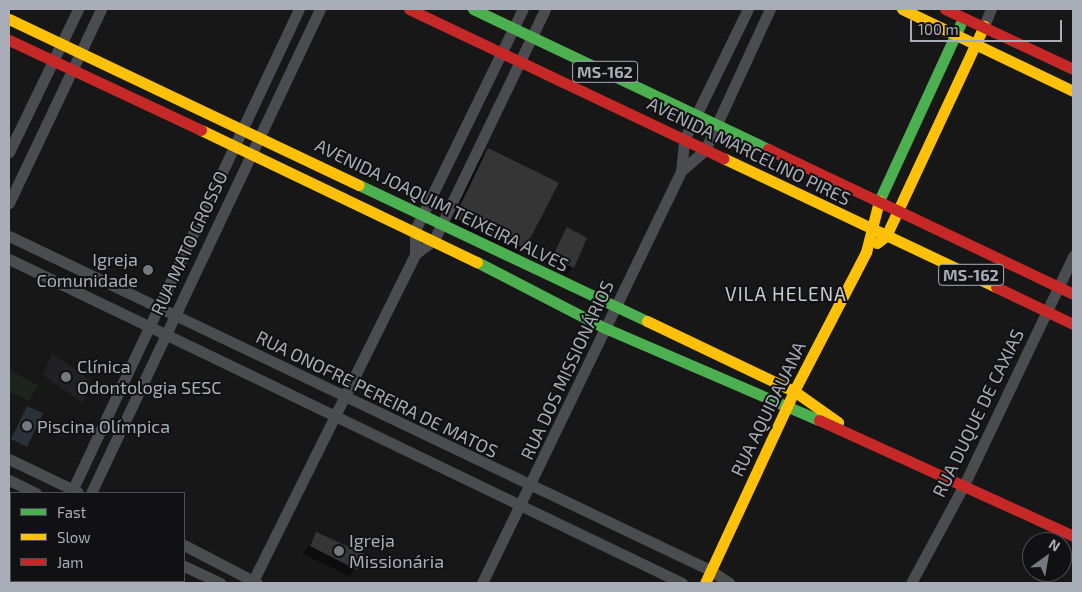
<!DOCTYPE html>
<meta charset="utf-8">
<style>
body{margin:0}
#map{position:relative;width:1082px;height:592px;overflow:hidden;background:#171717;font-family:"Exo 2",sans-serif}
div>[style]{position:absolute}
.built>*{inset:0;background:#212123}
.green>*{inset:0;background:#1d241e}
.water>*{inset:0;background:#2a3239}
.shadow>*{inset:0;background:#0007}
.building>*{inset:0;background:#353536}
.street>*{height:11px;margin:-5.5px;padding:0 5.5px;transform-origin:5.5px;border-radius:5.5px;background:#4b4c50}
.fast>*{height:11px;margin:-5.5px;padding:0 5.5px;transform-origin:5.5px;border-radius:5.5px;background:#4caf50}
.slow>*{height:11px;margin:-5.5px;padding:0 5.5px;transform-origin:5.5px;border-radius:5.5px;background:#ffc107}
.jam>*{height:11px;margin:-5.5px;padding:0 5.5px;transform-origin:5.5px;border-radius:5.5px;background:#c62828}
.dots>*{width:14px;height:14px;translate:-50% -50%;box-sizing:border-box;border:2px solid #111113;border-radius:50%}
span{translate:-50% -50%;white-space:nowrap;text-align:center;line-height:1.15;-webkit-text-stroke:4px #111113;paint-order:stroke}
.shield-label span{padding:1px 4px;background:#111113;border:1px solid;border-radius:4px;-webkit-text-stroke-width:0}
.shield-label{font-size:16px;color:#a8adb8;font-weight:700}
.street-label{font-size:18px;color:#a8adb8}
.poi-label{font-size:18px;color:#a8adb8}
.right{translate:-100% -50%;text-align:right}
.left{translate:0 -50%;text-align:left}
.neighbourhood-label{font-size:19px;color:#c9ccd4;letter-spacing:1px}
.frame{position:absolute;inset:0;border:10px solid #a8adb8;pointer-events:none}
.legend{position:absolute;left:10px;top:492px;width:175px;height:90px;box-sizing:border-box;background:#111113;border:1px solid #4d4f55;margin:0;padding:6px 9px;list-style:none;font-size:15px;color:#a8adb8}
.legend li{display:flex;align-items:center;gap:10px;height:25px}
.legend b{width:25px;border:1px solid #4d4f55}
.north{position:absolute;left:1022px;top:532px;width:50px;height:50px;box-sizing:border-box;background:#111113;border:1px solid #4d4f55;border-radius:50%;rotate:32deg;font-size:14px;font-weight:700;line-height:20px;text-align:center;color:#a8adb8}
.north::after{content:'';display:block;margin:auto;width:18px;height:22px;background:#757880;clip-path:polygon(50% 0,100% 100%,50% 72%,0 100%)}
.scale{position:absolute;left:910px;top:20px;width:152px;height:22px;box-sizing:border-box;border:2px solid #a8adb8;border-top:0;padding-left:6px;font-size:15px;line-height:18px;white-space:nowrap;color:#a8adb8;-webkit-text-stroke:4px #111113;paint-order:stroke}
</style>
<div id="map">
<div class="built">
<i style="clip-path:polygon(52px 353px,90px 380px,83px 403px,43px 375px)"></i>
</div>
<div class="green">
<i style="clip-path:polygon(9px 370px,38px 385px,29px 401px,9px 392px)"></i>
</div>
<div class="water">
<i style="clip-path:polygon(27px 406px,43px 413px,27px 447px,11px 439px)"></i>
</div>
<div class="shadow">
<i style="clip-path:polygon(488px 150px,524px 247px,514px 257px,445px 228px,478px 160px)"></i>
<i style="clip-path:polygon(568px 229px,573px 267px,566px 275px,546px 265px)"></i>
<i style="clip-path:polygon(317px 534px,356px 569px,349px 576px,303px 554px)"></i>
</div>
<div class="building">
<i style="clip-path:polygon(488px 148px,559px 183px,525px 248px,454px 218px)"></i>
<i style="clip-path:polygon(567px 227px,587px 238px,574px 268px,552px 257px)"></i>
<i style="clip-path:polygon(316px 532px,365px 554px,357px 570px,310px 546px)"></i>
</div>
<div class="street">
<i style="left:984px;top:26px;width:18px;rotate:-68deg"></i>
<i style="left:9px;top:152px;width:159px;rotate:-64.2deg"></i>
<i style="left:681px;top:171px;width:32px;rotate:-41deg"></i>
<i style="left:705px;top:150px;width:155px;rotate:-65.3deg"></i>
<i style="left:9px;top:203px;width:215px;rotate:-64.6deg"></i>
<i style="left:9px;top:236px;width:777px;rotate:25.48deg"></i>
<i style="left:710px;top:570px;width:23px;rotate:34deg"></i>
<i style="left:415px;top:254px;width:24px;rotate:-36deg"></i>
<i style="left:434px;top:240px;width:256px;rotate:-64.3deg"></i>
<i style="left:9px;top:259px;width:747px;rotate:25.71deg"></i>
<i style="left:9px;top:459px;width:76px;rotate:25.6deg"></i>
<i style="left:9px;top:480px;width:30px;rotate:26deg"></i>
<i style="left:71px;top:493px;width:535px;rotate:-64.78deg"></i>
<i style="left:91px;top:493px;width:535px;rotate:-64.68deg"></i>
<i style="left:184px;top:545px;width:82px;rotate:27.5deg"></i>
<i style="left:184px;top:566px;width:40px;rotate:25deg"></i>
<i style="left:29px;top:583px;width:2px;rotate:-63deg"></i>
<i style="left:49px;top:583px;width:2px;rotate:-63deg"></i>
<i style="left:252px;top:583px;width:367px;rotate:-63.6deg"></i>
<i style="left:415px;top:254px;width:24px;rotate:-90deg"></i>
<i style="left:415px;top:230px;width:246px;rotate:-64deg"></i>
<i style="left:482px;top:583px;width:458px;rotate:-64.2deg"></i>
<i style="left:681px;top:171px;width:31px;rotate:-84deg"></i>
<i style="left:684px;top:140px;width:146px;rotate:-64deg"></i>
<i style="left:911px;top:583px;width:111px;rotate:-61.6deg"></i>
<i style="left:964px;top:485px;width:254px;rotate:-64.5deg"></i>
</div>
<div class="fast">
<i style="left:473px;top:9px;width:327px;rotate:25.4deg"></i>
<i style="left:359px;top:185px;width:318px;rotate:25.3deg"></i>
<i style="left:879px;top:201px;width:201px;rotate:-65.3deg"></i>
<i style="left:477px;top:262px;width:144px;rotate:27.3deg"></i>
<i style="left:605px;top:328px;width:233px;rotate:23.3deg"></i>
</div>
<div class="slow">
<i style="left:902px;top:9px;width:190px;rotate:25.6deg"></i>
<i style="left:9px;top:19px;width:387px;rotate:25.4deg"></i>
<i style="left:201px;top:130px;width:306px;rotate:25.6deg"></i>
<i style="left:723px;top:158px;width:302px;rotate:25.3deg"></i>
<i style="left:877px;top:243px;width:11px;rotate:-38deg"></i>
<i style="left:886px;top:236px;width:232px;rotate:-65deg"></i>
<i style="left:647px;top:321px;width:163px;rotate:25.5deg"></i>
<i style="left:794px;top:391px;width:54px;rotate:35.2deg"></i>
<i style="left:705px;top:583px;width:212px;rotate:-65.1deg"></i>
<i style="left:794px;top:391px;width:157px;rotate:-62.6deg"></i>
<i style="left:866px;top:252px;width:53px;rotate:-75.7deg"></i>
</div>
<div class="jam">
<i style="left:409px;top:9px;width:348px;rotate:25.4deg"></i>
<i style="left:945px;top:9px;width:141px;rotate:25.1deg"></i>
<i style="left:9px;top:40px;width:212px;rotate:25.1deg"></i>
<i style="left:768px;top:149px;width:338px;rotate:25.4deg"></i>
<i style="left:996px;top:287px;width:85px;rotate:25.7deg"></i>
<i style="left:819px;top:420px;width:279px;rotate:24.5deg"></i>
</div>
<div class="dots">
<i style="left:148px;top:270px;background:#757880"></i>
<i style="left:66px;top:377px;background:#757880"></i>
<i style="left:27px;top:426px;background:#757880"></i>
<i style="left:339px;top:551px;background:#757880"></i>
</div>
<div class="shield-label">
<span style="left:605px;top:72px">MS-162</span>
<span style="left:971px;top:275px">MS-162</span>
</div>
<div class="street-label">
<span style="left:749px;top:151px;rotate:26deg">AVENIDA MARCELINO PIRES</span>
<span style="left:442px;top:205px;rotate:26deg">AVENIDA JOAQUIM TEIXEIRA ALVES</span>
<span style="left:189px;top:243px;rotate:-65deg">RUA MATO GROSSO</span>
<span style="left:567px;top:370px;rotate:-65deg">RUA DOS MISSIONÁRIOS</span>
<span style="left:377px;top:394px;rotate:26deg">RUA ONOFRE PEREIRA DE MATOS</span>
<span style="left:768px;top:409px;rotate:-64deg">RUA AQUIDAUANA</span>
<span style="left:978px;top:413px;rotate:-64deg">RUA DUQUE DE CAXIAS</span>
</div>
<div class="poi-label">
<span class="right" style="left:138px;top:270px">Igreja<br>Comunidade</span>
<span class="left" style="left:77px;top:377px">Clínica<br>Odontologia SESC</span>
<span class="left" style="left:37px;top:426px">Piscina Olímpica</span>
<span class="left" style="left:349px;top:551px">Igreja<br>Missionária</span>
</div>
<div class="neighbourhood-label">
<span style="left:786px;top:294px">VILA HELENA</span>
</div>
<div class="frame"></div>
<ul class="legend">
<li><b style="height:6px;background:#4caf50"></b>Fast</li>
<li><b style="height:6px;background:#ffc107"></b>Slow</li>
<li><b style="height:6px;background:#c62828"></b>Jam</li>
</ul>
<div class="north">N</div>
<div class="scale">100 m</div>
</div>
